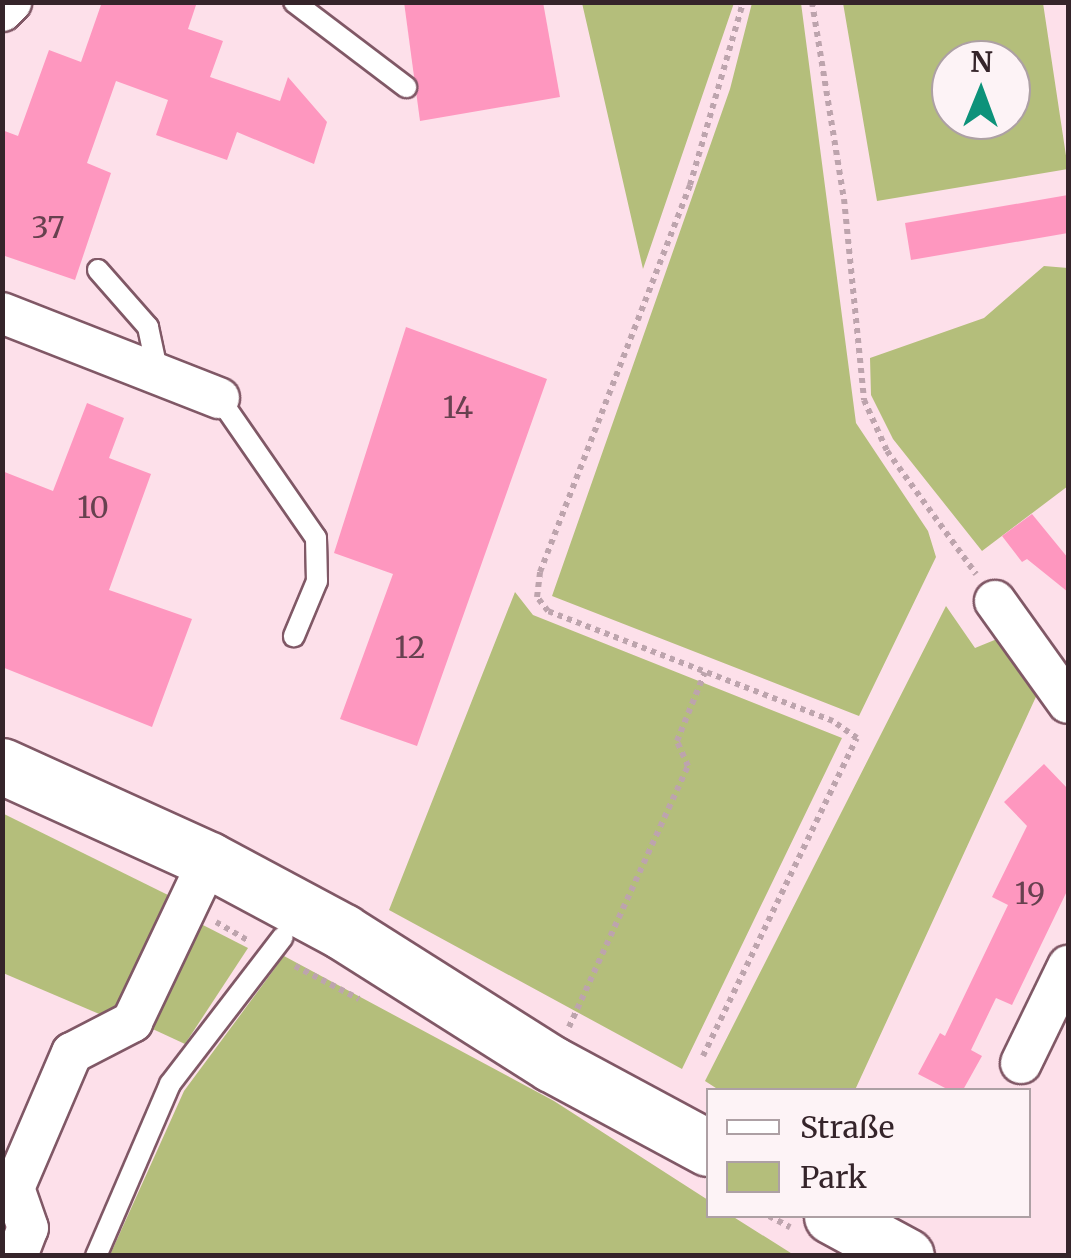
<!DOCTYPE html>
<meta charset="utf-8">
<style>
body{margin:0}
#map{position:relative;width:1071px;height:1258px;overflow:hidden;background:#fde0ea;font-family:Merriweather,serif}
div>[style]{position:absolute}
.green>*{inset:0;background:#b4be7b}
.building>*{inset:0;background:#fe97bf}
.path>*{height:6px;margin-top:-3px;transform-origin:0;background:repeating-linear-gradient(90deg,#bda4ad 0 5px,transparent 0 10px)}
.roads{filter:drop-shadow(2px 0 #805866) drop-shadow(-2px 0 #805866) drop-shadow(0 2px #805866) drop-shadow(0 -2px #805866)}
.lane>*{height:20px;margin:-10px;padding:0 10px;transform-origin:10px;border-radius:10px;background:#fff}
.street>*{height:40px;margin:-20px;padding:0 20px;transform-origin:20px;border-radius:20px;background:#fff}
.secondary>*{height:55px;margin:-27.5px;padding:0 27.5px;transform-origin:27.5px;border-radius:27.5px;background:#fff}
span{translate:-50% -50%;white-space:nowrap;text-align:center;line-height:1.15;-webkit-text-stroke:9px #fdf3f6;paint-order:stroke}
.number-label{font-size:30px;color:#67414f}
.number-label span{-webkit-text-stroke-width:0}
.frame{position:absolute;inset:0;border:5px solid #35242a;pointer-events:none}
.legend{position:absolute;left:706px;top:1088px;width:325px;height:130px;box-sizing:border-box;background:#fdf3f6;border:2px solid #ada0a4;margin:0;padding:12px 18px;list-style:none;font-size:30px;color:#35242a}
.legend li{display:flex;align-items:center;gap:20px;height:50px}
.legend b{width:50px;border:2px solid #ada0a4}
.north{position:absolute;left:931px;top:40px;width:100px;height:100px;box-sizing:border-box;background:#fdf3f6;border:2px solid #ada0a4;border-radius:50%;rotate:1deg;font-size:28px;font-weight:700;line-height:40px;text-align:center;color:#35242a}
.north::after{content:'';display:block;margin:auto;width:35px;height:45px;background:#0d927a;clip-path:polygon(50% 0,100% 100%,50% 72%,0 100%)}
</style>
<div id="map">
<div class="green">
<i style="clip-path:polygon(582px 3px,734px 3px,643px 269px,597px 68px)"></i>
<i style="clip-path:polygon(752px 3px,801px 3px,856px 423px,928px 531px,936px 557px,859px 716px,552px 596px,730px 89px)"></i>
<i style="clip-path:polygon(evenodd,843px 3px,1043px 3px,1068px 169px,877px 201px,843px 3px,1011px 60px,1011px 120px,951px 120px,951px 60px,1011px 60px)"></i>
<i style="clip-path:polygon(1044px 266px,1068px 268px,1068px 486px,982px 551px,893px 439px,871px 395px,870px 358px,984px 318px)"></i>
<i style="clip-path:polygon(515px 592px,533px 615px,842px 738px,682px 1069px,389px 910px)"></i>
<i style="clip-path:polygon(946px 606px,975px 648px,997px 639px,1009px 643px,1040px 688px,855px 1090px,719px 1090px,705px 1081px)"></i>
<i style="clip-path:polygon(2px 813px,168px 895px,111px 1019px,3px 973px)"></i>
<i style="clip-path:polygon(199px 923px,248px 948px,185px 1044px,144px 1025px)"></i>
<i style="clip-path:polygon(284px 956px,554px 1101px,708px 1200px,708px 1216px,732px 1216px,794px 1255px,110px 1255px,184px 1091px)"></i>
</div>
<div class="building">
<i style="clip-path:polygon(102px 2px,197px 2px,188px 29px,223px 41px,210px 77px,280px 101px,288px 77px,327px 122px,314px 164px,237px 132px,227px 160px,156px 135px,168px 100px,116px 81px,87px 163px,111px 173px,75px 280px,2px 255px,2px 130px,18px 136px,49px 50px,81px 62px)"></i>
<i style="clip-path:polygon(404px 2px,543px 2px,560px 97px,420px 121px)"></i>
<i style="clip-path:polygon(1068px 195px,1068px 233px,911px 260px,905px 223px)"></i>
<i style="clip-path:polygon(406px 327px,547px 379px,417px 746px,340px 719px,393px 574px,334px 553px)"></i>
<i style="clip-path:polygon(87px 403px,124px 418px,109px 458px,151px 474px,109px 590px,192px 619px,152px 727px,2px 667px,2px 471px,53px 491px)"></i>
<i style="clip-path:polygon(1032px 514px,1068px 558px,1068px 592px,1027px 559px,1022px 562px,1002px 536px)"></i>
<i style="clip-path:polygon(1044px 764px,1068px 789px,1068px 889px,1012px 1005px,996px 998px,971px 1050px,982px 1056px,963px 1090px,949px 1090px,918px 1074px,940px 1033px,945px 1036px,1008px 905px,992px 897px,1027px 826px,1004px 802px)"></i>
</div>
<div class="path">
<i style="left:812px;top:2px;width:200px;rotate:80.8deg"></i>
<i style="left:844px;top:199px;width:202px;rotate:84.3deg"></i>
<i style="left:864px;top:400px;width:56px;rotate:65.7deg"></i>
<i style="left:887px;top:451px;width:152px;rotate:54.1deg"></i>
<i style="left:216px;top:922px;width:38px;rotate:30deg"></i>
<i style="left:295px;top:966px;width:72px;rotate:27.3deg"></i>
<i style="left:569px;top:1027px;width:287px;rotate:-65.5deg"></i>
<i style="left:688px;top:766px;width:27px;rotate:-114deg"></i>
<i style="left:677px;top:741px;width:74px;rotate:-67.9deg"></i>
<i style="left:703px;top:1056px;width:353px;rotate:-64.2deg"></i>
<i style="left:857px;top:738px;width:29px;rotate:-145deg"></i>
<i style="left:833px;top:721px;width:305px;rotate:-158.9deg"></i>
<i style="left:548px;top:611px;width:18px;rotate:-128deg"></i>
<i style="left:537px;top:597px;width:25px;rotate:-83deg"></i>
<i style="left:540px;top:572px;width:415px;rotate:-68.8deg"></i>
<i style="left:690px;top:185px;width:191px;rotate:-73.8deg"></i>
<i style="left:769px;top:1216px;width:24px;rotate:28deg"></i>
</div>
<div class="roads">
<div class="lane">
<i style="left:294px;top:2px;width:141px;rotate:37.2deg"></i>
<i style="left:98px;top:270px;width:76px;rotate:48.7deg"></i>
<i style="left:148px;top:327px;width:48px;rotate:78deg"></i>
<i style="left:219px;top:398px;width:170px;rotate:55.3deg"></i>
<i style="left:316px;top:538px;width:43px;rotate:88.7deg"></i>
<i style="left:317px;top:581px;width:60px;rotate:112.7deg"></i>
<i style="left:96px;top:1256px;width:187px;rotate:-66.7deg"></i>
<i style="left:170px;top:1084px;width:185px;rotate:-52.5deg"></i>
</div>
<div class="street">
<i style="left:2px;top:11px;width:13px;rotate:-45deg"></i>
<i style="left:2px;top:313px;width:233px;rotate:21.4deg"></i>
<i style="left:995px;top:601px;width:125px;rotate:54.4deg"></i>
<i style="left:1021px;top:1063px;width:108px;rotate:-64.1deg"></i>
<i style="left:17px;top:1256px;width:30px;rotate:-69deg"></i>
<i style="left:28px;top:1228px;width:42px;rotate:-109.3deg"></i>
<i style="left:14px;top:1188px;width:147px;rotate:-66.8deg"></i>
<i style="left:72px;top:1053px;width:68px;rotate:-27.3deg"></i>
<i style="left:132px;top:1022px;width:179px;rotate:-64.6deg"></i>
</div>
<div class="secondary">
<i style="left:2px;top:766px;width:227px;rotate:24.4deg"></i>
<i style="left:209px;top:860px;width:152px;rotate:28.2deg"></i>
<i style="left:343px;top:932px;width:247px;rotate:32.3deg"></i>
<i style="left:552px;top:1064px;width:177px;rotate:28.3deg"></i>
<i style="left:832px;top:1216px;width:84px;rotate:28.4deg"></i>
</div>
</div>
<div class="number-label">
<span style="left:48px;top:227px">37</span>
<span style="left:458px;top:407px">14</span>
<span style="left:93px;top:507px">10</span>
<span style="left:410px;top:647px">12</span>
<span style="left:1030px;top:893px">19</span>
</div>
<div class="frame"></div>
<ul class="legend">
<li><b style="height:12px;background:#fff"></b>Straße</li>
<li><b style="height:28px;background:#b4be7b"></b>Park</li>
</ul>
<div class="north">N</div>
</div>
